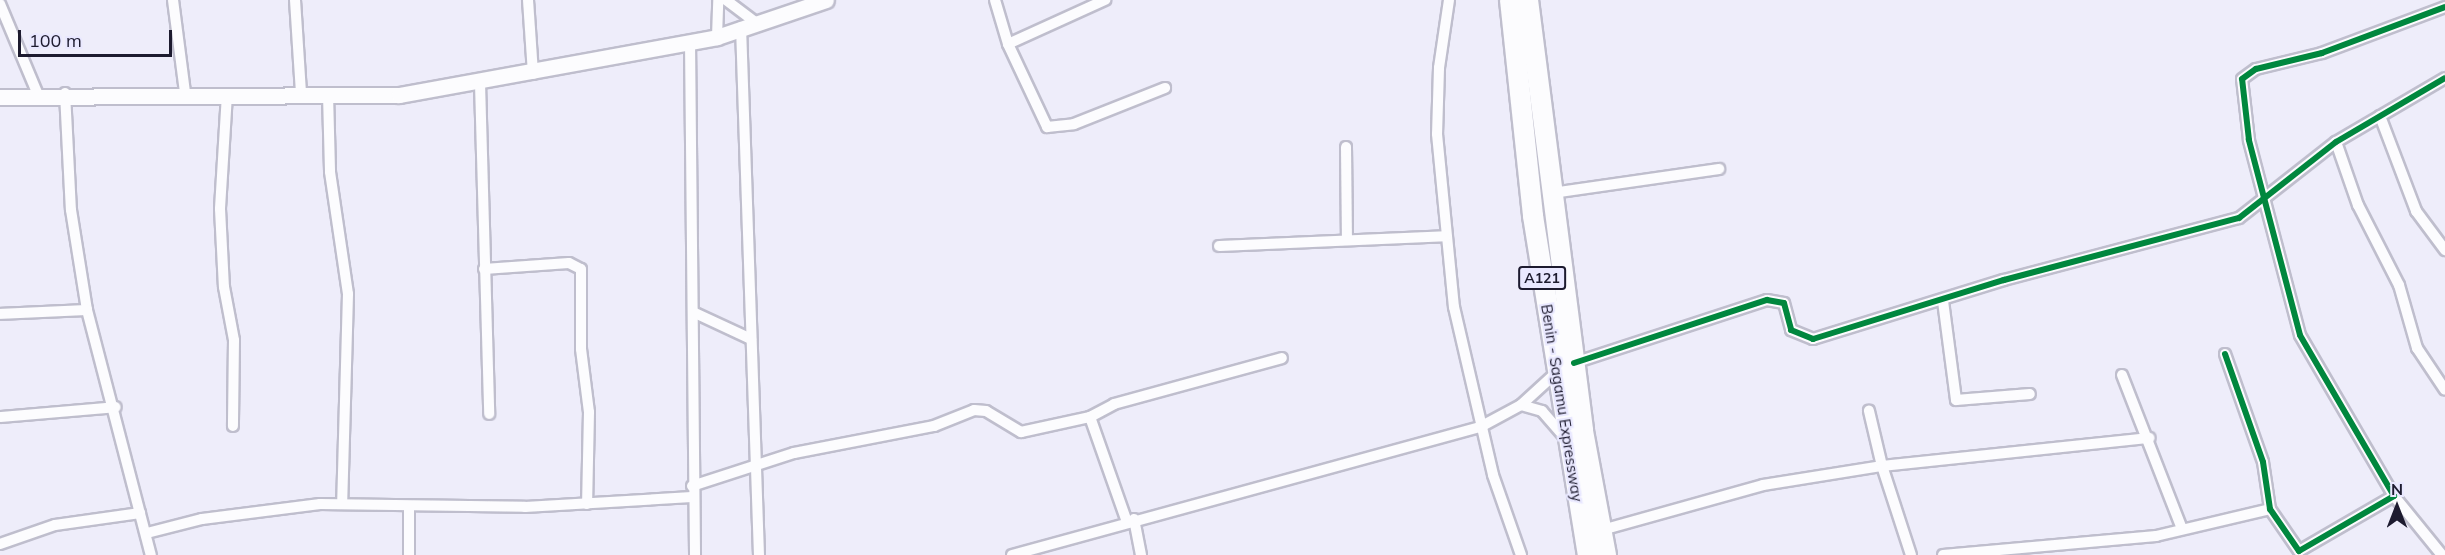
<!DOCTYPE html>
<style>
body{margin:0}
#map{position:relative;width:2445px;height:555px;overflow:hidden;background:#eeedfa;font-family:Mulish,sans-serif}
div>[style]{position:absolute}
.roads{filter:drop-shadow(2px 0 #bfbecd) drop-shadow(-2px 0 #bfbecd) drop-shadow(0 2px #bfbecd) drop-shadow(0 -2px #bfbecd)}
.street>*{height:10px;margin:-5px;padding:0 5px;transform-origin:5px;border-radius:5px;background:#fcfcfe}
.secondary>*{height:15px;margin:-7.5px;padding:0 7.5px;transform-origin:7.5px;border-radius:7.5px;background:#fcfcfe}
.highway>*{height:20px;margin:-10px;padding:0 10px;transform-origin:10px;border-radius:10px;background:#fcfcfe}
.cycleway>*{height:6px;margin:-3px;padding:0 3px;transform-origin:3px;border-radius:3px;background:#00873e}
span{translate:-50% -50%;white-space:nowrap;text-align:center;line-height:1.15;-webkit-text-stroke:4.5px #e9e8ff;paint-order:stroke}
.shield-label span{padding:2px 4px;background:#e9e8ff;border:2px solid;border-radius:4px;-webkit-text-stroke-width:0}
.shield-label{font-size:14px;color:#1d1b2f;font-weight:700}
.street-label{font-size:15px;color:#1d1b2f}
.north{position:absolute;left:2367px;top:477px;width:60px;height:60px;-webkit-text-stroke:4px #e9e8ff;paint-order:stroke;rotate:0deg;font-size:16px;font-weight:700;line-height:24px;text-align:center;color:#1d1b2f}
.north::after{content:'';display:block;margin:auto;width:21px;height:27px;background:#1d1b2f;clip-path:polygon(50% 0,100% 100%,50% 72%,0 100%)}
.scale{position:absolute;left:18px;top:30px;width:154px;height:27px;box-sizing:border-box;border:3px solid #1d1b2f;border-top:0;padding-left:8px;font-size:18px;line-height:21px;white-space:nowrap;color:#1d1b2f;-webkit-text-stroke:4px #e9e8ff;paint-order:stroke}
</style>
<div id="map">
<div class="roads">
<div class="street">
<i style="left:173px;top:0;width:93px;rotate:82.6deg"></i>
<i style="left:295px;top:0;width:93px;rotate:86.3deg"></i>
<i style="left:528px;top:0;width:74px;rotate:86.1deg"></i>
<i style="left:726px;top:0;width:39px;rotate:37deg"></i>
<i style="left:995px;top:0;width:46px;rotate:73.5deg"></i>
<i style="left:1008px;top:44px;width:92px;rotate:64.8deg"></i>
<i style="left:1047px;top:127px;width:27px;rotate:-6deg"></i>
<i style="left:1074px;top:124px;width:98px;rotate:-21.6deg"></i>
<i style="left:1449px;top:0;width:69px;rotate:98.4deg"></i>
<i style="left:1439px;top:68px;width:66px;rotate:91.7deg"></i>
<i style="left:1437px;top:134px;width:174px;rotate:84.4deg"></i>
<i style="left:1454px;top:307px;width:172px;rotate:76.9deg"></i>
<i style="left:1493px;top:475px;width:85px;rotate:70.7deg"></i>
<i style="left:0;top:4px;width:99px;rotate:67.3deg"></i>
<i style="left:741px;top:27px;width:528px;rotate:88.05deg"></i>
<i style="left:717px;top:37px;width:37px;rotate:-88deg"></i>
<i style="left:690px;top:41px;width:514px;rotate:89.44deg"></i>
<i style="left:1008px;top:44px;width:107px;rotate:-24.4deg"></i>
<i style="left:480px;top:83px;width:331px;rotate:88.4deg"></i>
<i style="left:65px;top:93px;width:117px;rotate:87.1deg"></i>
<i style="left:71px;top:210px;width:101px;rotate:80.9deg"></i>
<i style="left:87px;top:310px;width:253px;rotate:75.4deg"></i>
<i style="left:227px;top:94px;width:115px;rotate:93.5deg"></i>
<i style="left:220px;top:209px;width:78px;rotate:87.1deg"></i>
<i style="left:224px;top:287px;width:54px;rotate:79.3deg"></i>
<i style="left:234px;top:340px;width:86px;rotate:90.7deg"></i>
<i style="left:328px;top:94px;width:78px;rotate:88.5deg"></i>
<i style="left:330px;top:172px;width:123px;rotate:81.6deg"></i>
<i style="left:348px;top:294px;width:209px;rotate:91.6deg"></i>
<i style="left:2380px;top:116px;width:102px;rotate:69.2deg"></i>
<i style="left:2416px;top:211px;width:49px;rotate:53.4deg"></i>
<i style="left:2336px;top:142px;width:67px;rotate:70.8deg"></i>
<i style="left:2358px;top:205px;width:90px;rotate:62.9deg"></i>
<i style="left:2399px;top:285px;width:66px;rotate:74.1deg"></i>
<i style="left:2417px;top:348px;width:50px;rotate:56.3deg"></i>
<i style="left:1346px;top:147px;width:91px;rotate:89.4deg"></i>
<i style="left:1552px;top:193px;width:169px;rotate:-8.2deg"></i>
<i style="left:1219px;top:246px;width:227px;rotate:-2.5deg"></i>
<i style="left:484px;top:269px;width:85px;rotate:-4deg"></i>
<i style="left:569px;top:263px;width:13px;rotate:27deg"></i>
<i style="left:581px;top:269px;width:80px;rotate:90deg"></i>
<i style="left:581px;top:349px;width:64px;rotate:82.8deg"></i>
<i style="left:589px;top:412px;width:92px;rotate:91.2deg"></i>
<i style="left:1943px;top:301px;width:100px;rotate:82.5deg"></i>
<i style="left:1956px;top:400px;width:74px;rotate:-4.6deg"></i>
<i style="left:695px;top:313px;width:62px;rotate:24.9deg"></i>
<i style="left:0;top:314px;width:87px;rotate:-2.6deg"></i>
<i style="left:2225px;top:354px;width:114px;rotate:70.6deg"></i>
<i style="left:2263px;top:462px;width:48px;rotate:81.5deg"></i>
<i style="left:2270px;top:509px;width:51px;rotate:55.4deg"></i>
<i style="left:2299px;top:551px;width:110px;rotate:-30.1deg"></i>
<i style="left:2394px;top:496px;width:186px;rotate:-120.3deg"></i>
<i style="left:2300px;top:335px;width:202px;rotate:-104.7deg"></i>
<i style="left:2249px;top:140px;width:61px;rotate:-96.5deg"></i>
<i style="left:2242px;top:79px;width:17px;rotate:-36deg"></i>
<i style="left:2256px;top:69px;width:68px;rotate:-13.6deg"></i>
<i style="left:2322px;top:53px;width:131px;rotate:-20.5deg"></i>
<i style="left:1574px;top:363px;width:203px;rotate:-18.1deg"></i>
<i style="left:1767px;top:300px;width:17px;rotate:10deg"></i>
<i style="left:1784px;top:303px;width:28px;rotate:75deg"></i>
<i style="left:1791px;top:330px;width:24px;rotate:22deg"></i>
<i style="left:1813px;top:339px;width:200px;rotate:-17.2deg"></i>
<i style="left:2004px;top:280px;width:243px;rotate:-14.8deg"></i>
<i style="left:2239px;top:218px;width:123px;rotate:-38.1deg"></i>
<i style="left:2336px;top:142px;width:126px;rotate:-30.4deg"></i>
<i style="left:2122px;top:375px;width:165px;rotate:68.7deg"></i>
<i style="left:1521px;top:405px;width:22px;rotate:16deg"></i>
<i style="left:1542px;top:411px;width:38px;rotate:49deg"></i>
<i style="left:0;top:417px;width:116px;rotate:-4.9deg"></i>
<i style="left:1090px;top:417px;width:27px;rotate:-28deg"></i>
<i style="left:1114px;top:404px;width:174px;rotate:-15.3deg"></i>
<i style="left:692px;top:486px;width:107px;rotate:-17.9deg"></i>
<i style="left:794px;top:453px;width:143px;rotate:-10.9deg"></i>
<i style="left:934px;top:426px;width:43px;rotate:-21.8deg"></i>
<i style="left:974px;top:410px;width:12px;rotate:5deg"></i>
<i style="left:986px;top:411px;width:41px;rotate:31deg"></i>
<i style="left:1021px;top:432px;width:71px;rotate:-12.3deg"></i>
<i style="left:1090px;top:417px;width:111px;rotate:70.6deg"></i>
<i style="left:2394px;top:496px;width:76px;rotate:50.9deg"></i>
<i style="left:409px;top:506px;width:49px;rotate:90deg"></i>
<i style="left:1134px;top:519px;width:37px;rotate:79deg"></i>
<i style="left:1602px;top:530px;width:167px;rotate:-15.6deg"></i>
<i style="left:1763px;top:485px;width:121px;rotate:-9.1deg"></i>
<i style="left:1882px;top:466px;width:57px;rotate:-103.3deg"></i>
<i style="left:147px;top:533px;width:57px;rotate:-14.3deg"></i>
<i style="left:202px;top:519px;width:119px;rotate:-7.2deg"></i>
<i style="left:320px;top:504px;width:205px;rotate:0.8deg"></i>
<i style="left:525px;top:507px;width:167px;rotate:-3.4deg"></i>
<i style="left:0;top:544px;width:58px;rotate:-19.1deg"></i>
<i style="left:55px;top:525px;width:86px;rotate:-8deg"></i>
<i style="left:1012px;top:555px;width:487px;rotate:-15.3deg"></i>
<i style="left:1482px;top:426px;width:44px;rotate:-28.3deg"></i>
<i style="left:1521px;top:405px;width:47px;rotate:-42.4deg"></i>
<i style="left:1911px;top:555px;width:94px;rotate:-108deg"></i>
<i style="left:1882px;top:466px;width:269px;rotate:-6deg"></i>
<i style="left:1943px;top:555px;width:214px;rotate:-5.1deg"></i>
<i style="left:2156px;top:536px;width:117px;rotate:-13.3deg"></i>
</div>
<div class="secondary">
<i style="left:0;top:97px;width:399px;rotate:-0.3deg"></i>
<i style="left:399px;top:95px;width:323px;rotate:-10.3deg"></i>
<i style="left:717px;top:37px;width:115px;rotate:-18.7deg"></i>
</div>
<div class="highway">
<i style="left:1510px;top:0;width:217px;rotate:83.9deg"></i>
<i style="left:1533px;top:216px;width:343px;rotate:80.8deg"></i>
<i style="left:1528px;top:0;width:434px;rotate:82.7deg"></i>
<i style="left:1583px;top:431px;width:126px;rotate:79.5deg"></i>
</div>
</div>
<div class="cycleway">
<i style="left:2225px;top:354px;width:114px;rotate:70.6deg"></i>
<i style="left:2263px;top:462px;width:48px;rotate:81.5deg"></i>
<i style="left:2270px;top:509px;width:51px;rotate:55.4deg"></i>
<i style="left:2299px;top:551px;width:110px;rotate:-30.1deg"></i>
<i style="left:2394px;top:496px;width:186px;rotate:-120.3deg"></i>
<i style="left:2300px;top:335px;width:202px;rotate:-104.7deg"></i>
<i style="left:2249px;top:140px;width:61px;rotate:-96.5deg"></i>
<i style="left:2242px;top:79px;width:17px;rotate:-36deg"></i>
<i style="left:2256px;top:69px;width:68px;rotate:-13.6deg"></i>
<i style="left:2322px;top:53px;width:131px;rotate:-20.5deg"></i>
<i style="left:1574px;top:363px;width:203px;rotate:-18.1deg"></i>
<i style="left:1767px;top:300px;width:17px;rotate:10deg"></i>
<i style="left:1784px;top:303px;width:28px;rotate:75deg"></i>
<i style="left:1791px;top:330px;width:24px;rotate:22deg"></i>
<i style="left:1813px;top:339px;width:200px;rotate:-17.2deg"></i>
<i style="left:2004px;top:280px;width:243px;rotate:-14.8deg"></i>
<i style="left:2239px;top:218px;width:123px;rotate:-38.1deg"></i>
<i style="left:2336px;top:142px;width:126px;rotate:-30.4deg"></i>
</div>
<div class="shield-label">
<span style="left:1542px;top:278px">A121</span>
</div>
<div class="street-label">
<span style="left:1562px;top:403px;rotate:81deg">Benin - Sagamu Expressway</span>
</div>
<div class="north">N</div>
<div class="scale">100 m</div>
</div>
